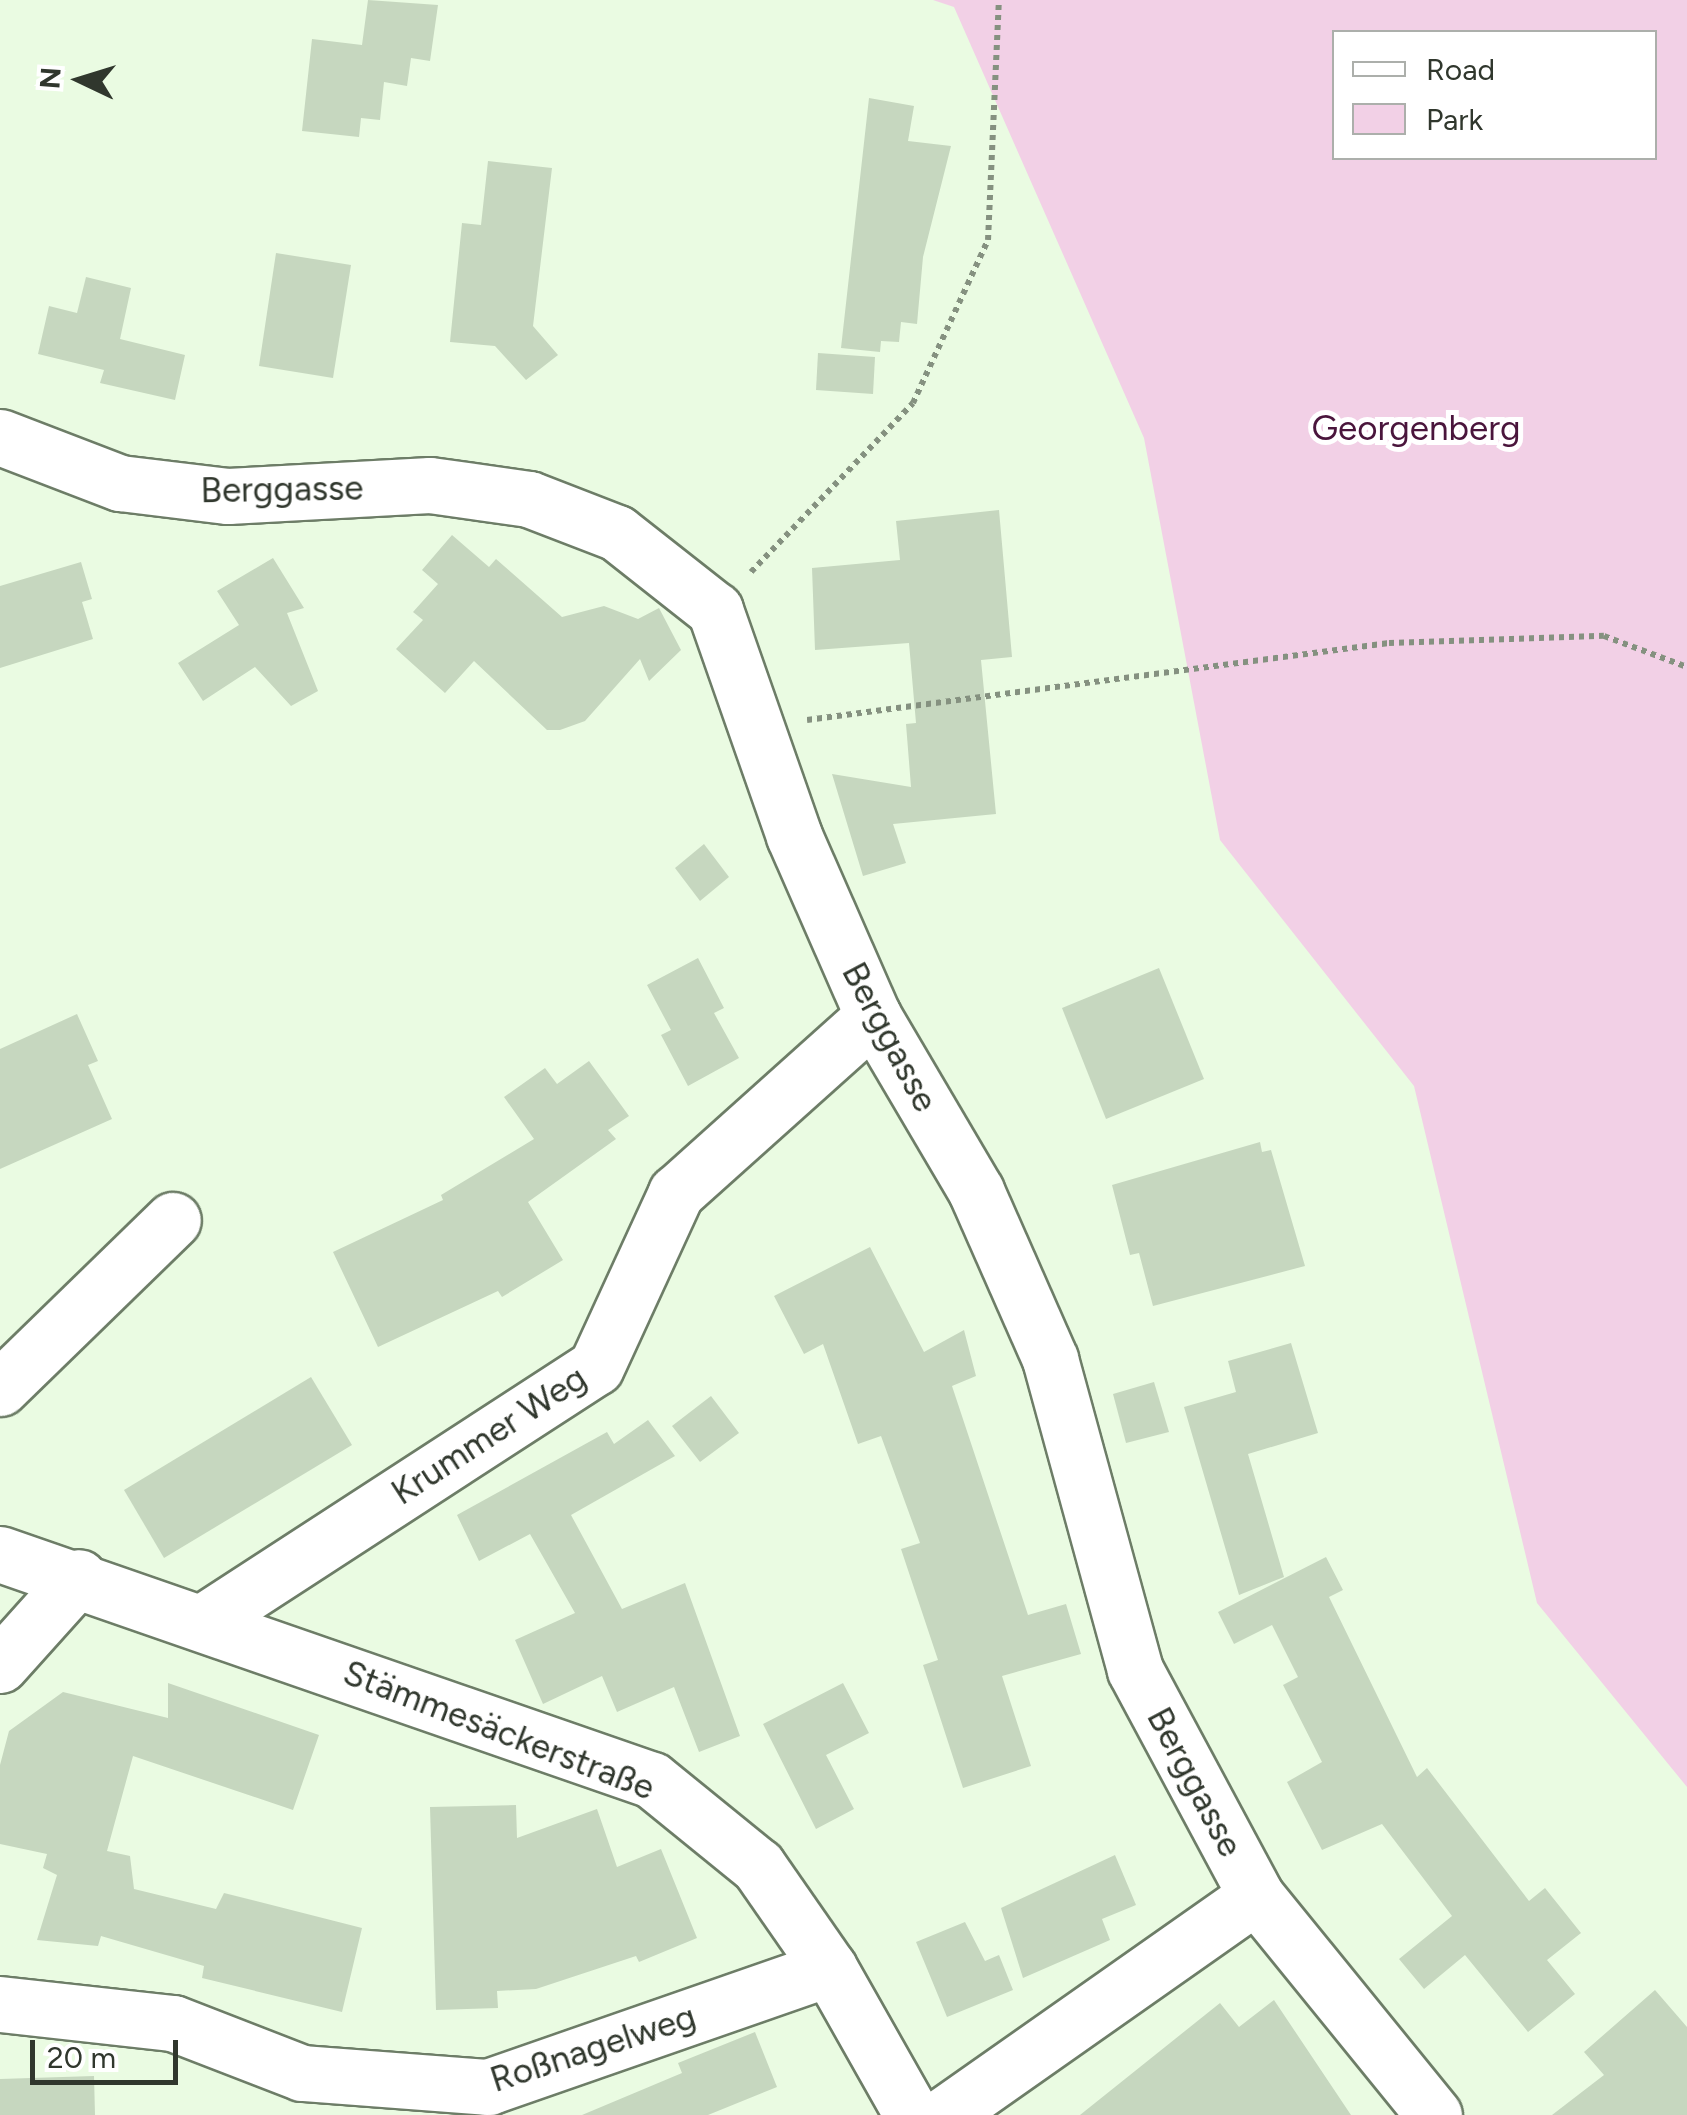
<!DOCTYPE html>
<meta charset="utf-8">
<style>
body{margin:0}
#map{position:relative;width:1687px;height:2115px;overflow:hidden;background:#eafbe2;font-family:Figtree,sans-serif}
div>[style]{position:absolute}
.green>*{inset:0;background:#f2d0e6}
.building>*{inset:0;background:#c6d7bf}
.path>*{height:6px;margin-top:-3px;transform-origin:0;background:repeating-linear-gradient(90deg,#859180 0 5px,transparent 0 10px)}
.roads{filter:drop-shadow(2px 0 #6d7d67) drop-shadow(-2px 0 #6d7d67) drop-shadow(0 2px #6d7d67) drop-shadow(0 -2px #6d7d67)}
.minor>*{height:55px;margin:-27.5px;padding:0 27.5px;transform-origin:27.5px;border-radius:27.5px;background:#fff}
span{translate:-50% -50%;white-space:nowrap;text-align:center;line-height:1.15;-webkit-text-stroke:10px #fff;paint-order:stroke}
.park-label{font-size:35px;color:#4a153c}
.street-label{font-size:35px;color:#30372d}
.legend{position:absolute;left:1332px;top:30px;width:325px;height:130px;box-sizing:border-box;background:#fff;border:2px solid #acafab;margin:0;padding:12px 18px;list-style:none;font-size:30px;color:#30372d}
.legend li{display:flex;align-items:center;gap:20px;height:50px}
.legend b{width:50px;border:2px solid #acafab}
.north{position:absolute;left:30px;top:30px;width:100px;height:100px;-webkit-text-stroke:8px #fff;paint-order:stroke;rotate:274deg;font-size:28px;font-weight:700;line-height:40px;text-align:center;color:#30372d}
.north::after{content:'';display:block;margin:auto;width:35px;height:45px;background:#30372d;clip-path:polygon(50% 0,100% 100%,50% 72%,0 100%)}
.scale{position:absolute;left:30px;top:2040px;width:148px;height:45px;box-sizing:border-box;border:5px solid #30372d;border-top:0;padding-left:12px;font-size:30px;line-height:35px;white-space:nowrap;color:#30372d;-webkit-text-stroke:8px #fff;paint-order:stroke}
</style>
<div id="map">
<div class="green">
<i style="clip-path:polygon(evenodd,933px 0,1687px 0,1687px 1787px,1537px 1603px,1414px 1086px,1220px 840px,1144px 438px,954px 7px,933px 0,1334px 32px,1654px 32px,1654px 158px,1334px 158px,1334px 32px)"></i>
</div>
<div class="building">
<i style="clip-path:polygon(368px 0,438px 5px,430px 61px,411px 58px,407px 86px,384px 82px,380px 120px,361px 118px,359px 137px,302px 131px,312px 39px,362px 45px)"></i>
<i style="clip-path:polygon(869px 98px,914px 106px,908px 141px,951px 146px,923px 257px,917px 324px,901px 322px,899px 342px,881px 341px,880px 352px,841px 348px)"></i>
<i style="clip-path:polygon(488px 161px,552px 168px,533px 326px,558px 355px,526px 380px,495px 346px,450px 342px,462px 223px,481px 225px)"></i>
<i style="clip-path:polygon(276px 253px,351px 265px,333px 378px,259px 366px)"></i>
<i style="clip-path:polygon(86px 277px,131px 288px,120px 339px,185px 355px,175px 400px,100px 383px,104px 370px,38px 354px,49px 306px,77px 313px)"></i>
<i style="clip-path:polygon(818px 353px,875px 357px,873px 394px,816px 390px)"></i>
<i style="clip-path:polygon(999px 510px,1012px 657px,981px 660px,996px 814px,893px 824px,906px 863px,863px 876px,832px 774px,911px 787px,906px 724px,916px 723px,909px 643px,815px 650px,812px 568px,900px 560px,896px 521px)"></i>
<i style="clip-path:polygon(452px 535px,489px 567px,496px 559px,562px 617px,604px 606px,638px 619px,659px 608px,681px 650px,649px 681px,640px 659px,585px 721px,560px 730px,547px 730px,474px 661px,445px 693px,396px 649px,423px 620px,413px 612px,438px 584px,422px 570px)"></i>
<i style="clip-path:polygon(273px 558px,304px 608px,287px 613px,318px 691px,291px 706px,255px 667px,203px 701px,178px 663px,239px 625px,217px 591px)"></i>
<i style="clip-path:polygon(81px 562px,92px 599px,82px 602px,93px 639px,0 668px,0 586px)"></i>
<i style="clip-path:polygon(704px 844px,729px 877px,700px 901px,675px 868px)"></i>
<i style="clip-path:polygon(698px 958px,724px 1008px,714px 1013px,739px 1058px,688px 1086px,661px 1035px,671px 1030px,647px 985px)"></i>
<i style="clip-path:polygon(1159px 968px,1204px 1079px,1106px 1119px,1062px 1008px)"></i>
<i style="clip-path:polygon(77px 1014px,98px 1061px,88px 1065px,112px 1119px,0 1169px,0 1049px)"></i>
<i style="clip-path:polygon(589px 1061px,629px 1116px,608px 1130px,616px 1139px,528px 1202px,563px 1260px,502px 1297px,498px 1291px,378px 1347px,333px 1252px,443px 1200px,441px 1195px,534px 1139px,504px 1097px,545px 1068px,557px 1084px)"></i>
<i style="clip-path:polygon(1260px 1142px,1262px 1152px,1271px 1150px,1305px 1266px,1153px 1306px,1139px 1253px,1130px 1255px,1112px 1185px)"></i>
<i style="clip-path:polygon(870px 1247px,924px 1352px,964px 1330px,976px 1376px,952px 1386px,1028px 1615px,1066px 1604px,1081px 1654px,1002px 1676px,1031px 1766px,963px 1788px,923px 1665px,938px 1660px,901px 1549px,920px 1543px,881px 1436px,858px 1444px,823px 1344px,804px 1354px,774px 1296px)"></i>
<i style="clip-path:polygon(1291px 1343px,1318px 1433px,1248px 1454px,1284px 1577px,1239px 1595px,1184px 1407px,1236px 1392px,1228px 1361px)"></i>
<i style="clip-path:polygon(311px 1377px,352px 1445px,164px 1558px,124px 1490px)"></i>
<i style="clip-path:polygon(1154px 1382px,1169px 1432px,1126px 1443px,1113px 1394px)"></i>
<i style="clip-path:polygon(711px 1396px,739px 1433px,700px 1462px,672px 1426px)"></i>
<i style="clip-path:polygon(648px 1420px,675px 1456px,571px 1515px,622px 1609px,685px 1583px,740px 1736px,699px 1752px,674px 1687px,617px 1712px,602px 1676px,543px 1704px,515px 1640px,575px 1613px,530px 1534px,479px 1561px,457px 1515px,607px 1432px,614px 1444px)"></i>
<i style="clip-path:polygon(1326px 1557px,1343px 1590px,1329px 1597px,1417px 1777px,1427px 1768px,1529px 1901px,1545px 1888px,1581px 1933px,1547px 1960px,1575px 1994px,1528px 2032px,1465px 1955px,1424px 1989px,1399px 1959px,1452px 1916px,1382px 1824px,1322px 1850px,1287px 1782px,1322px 1762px,1283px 1685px,1298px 1677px,1272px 1625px,1234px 1644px,1218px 1612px)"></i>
<i style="clip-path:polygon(168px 1683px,319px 1735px,293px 1810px,133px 1756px,107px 1851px,130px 1856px,134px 1889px,216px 1909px,224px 1893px,362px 1928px,342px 2012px,202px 1978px,204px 1966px,101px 1936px,98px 1946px,37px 1940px,57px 1875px,43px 1868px,47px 1854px,0 1844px,0 1765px,9px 1731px,63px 1692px,168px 1718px)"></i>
<i style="clip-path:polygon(843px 1683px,869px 1733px,826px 1755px,854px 1809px,816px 1829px,763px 1724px)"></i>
<i style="clip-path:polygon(516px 1805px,517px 1838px,597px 1809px,617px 1867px,661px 1849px,697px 1938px,639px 1962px,636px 1956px,536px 1989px,497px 1991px,498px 2008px,436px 2010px,430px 1807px)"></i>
<i style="clip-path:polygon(1115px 1855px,1136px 1905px,1102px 1919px,1110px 1940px,1023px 1978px,1001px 1908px)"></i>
<i style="clip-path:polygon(965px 1922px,985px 1961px,999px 1955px,1013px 1990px,947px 2017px,916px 1942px)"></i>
<i style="clip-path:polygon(1655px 1990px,1687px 2027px,1687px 2115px,1552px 2115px,1604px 2075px,1584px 2052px)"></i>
<i style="clip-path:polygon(1274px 2000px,1351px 2115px,1080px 2115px,1220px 2003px,1239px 2027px)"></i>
<i style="clip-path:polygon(755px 2032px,777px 2087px,708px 2115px,582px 2115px,682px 2073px,678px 2063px)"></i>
<i style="clip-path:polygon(94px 2076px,95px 2115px,0 2115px,0 2079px)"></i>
</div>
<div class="path">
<i style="left:751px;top:572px;width:234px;rotate:-46.2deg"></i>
<i style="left:913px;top:403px;width:179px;rotate:-65.3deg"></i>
<i style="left:988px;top:240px;width:240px;rotate:-87.4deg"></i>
<i style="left:807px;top:720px;width:587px;rotate:-7.54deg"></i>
<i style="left:1389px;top:643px;width:215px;rotate:-1.9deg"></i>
<i style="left:1604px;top:636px;width:89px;rotate:20.5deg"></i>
</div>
<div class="roads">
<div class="minor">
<i style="left:0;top:437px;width:129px;rotate:21deg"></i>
<i style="left:120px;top:483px;width:109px;rotate:6.9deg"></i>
<i style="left:228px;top:496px;width:202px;rotate:-3.1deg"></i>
<i style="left:430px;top:485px;width:100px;rotate:8deg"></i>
<i style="left:529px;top:499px;width:94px;rotate:21.1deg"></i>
<i style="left:617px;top:533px;width:125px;rotate:38.2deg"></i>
<i style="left:715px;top:610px;width:239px;rotate:70.7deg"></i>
<i style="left:794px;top:836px;width:197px;rotate:66.3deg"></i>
<i style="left:873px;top:1016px;width:203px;rotate:59.5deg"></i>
<i style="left:976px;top:1191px;width:184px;rotate:66.2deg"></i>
<i style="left:1050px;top:1359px;width:322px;rotate:74.7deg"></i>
<i style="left:1135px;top:1670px;width:256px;rotate:61.8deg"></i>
<i style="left:1256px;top:1896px;width:282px;rotate:50.9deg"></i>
<i style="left:0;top:1388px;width:241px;rotate:-44.2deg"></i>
<i style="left:0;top:1554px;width:690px;rotate:19.12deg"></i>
<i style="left:652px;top:1780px;width:136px;rotate:39.1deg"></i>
<i style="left:758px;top:1866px;width:124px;rotate:55.2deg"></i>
<i style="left:829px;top:1968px;width:169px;rotate:60.5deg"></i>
<i style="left:203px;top:1622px;width:468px;rotate:-33deg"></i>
<i style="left:596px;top:1367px;width:192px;rotate:-65.3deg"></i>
<i style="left:676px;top:1193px;width:265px;rotate:-41.9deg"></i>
<i style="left:0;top:1665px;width:118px;rotate:-48.1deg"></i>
<i style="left:0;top:2004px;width:174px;rotate:6.3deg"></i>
<i style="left:173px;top:2023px;width:138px;rotate:21.2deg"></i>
<i style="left:302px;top:2073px;width:187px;rotate:4.3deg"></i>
<i style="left:488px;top:2087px;width:361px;rotate:-19.2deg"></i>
<i style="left:944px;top:2115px;width:381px;rotate:-35.1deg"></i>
</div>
</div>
<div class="park-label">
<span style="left:1416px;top:428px">Georgenberg</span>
</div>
<div class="street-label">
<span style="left:282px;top:489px;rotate:-1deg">Berggasse</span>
<span style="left:890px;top:1037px;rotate:62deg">Berggasse</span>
<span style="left:489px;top:1435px;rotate:-33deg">Krummer Weg</span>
<span style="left:499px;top:1730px;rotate:21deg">Stämmesäckerstraße</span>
<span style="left:1195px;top:1782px;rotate:62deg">Berggasse</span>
<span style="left:593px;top:2048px;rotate:-18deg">Roßnagelweg</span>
</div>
<ul class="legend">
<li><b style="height:12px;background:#fff"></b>Road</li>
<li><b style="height:28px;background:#f2d0e6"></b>Park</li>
</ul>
<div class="north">N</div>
<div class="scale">20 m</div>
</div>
